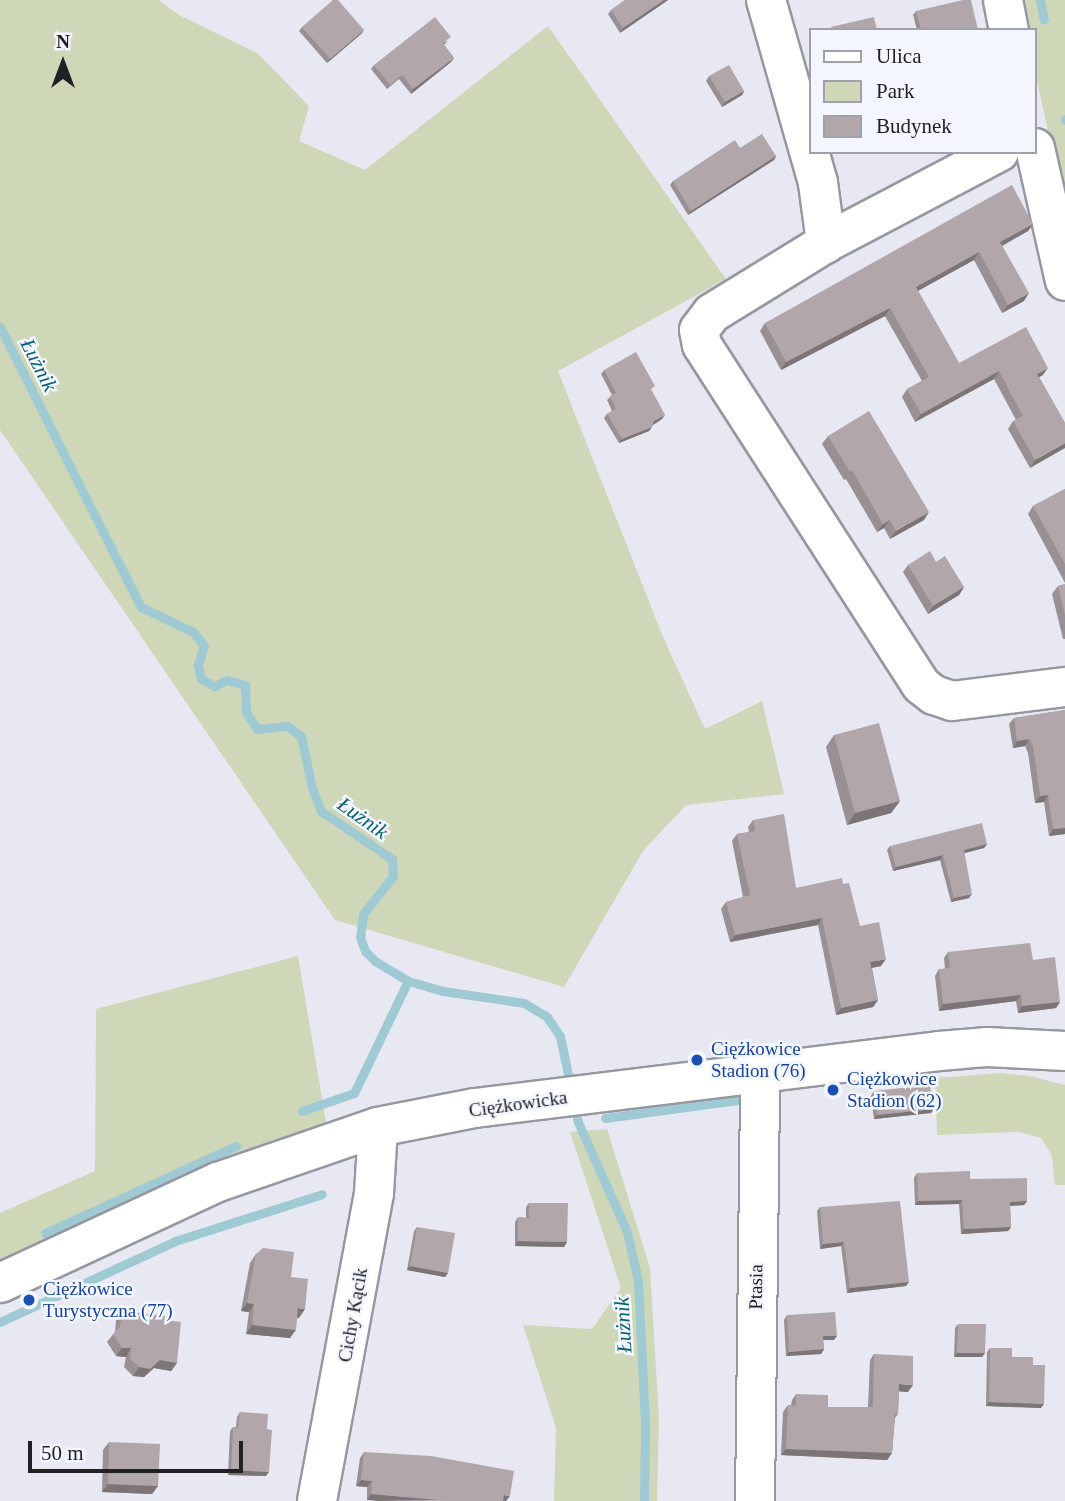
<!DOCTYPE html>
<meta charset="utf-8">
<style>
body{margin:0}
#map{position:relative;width:1065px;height:1501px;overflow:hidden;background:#e7e8f2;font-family:Georgia,serif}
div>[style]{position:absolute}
.green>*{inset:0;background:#ced7b8}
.stream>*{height:9px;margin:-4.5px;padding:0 4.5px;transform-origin:4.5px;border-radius:4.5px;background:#9fcad4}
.roads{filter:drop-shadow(2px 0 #9697a0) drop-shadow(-2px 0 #9697a0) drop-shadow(0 2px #9697a0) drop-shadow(0 -2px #9697a0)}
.minor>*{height:38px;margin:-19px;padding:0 19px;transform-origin:19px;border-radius:19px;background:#fff}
.wall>*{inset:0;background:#989092}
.shaded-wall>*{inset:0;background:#7c7577}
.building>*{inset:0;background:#b1a7aa}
.dots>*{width:19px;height:19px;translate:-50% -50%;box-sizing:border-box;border:4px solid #f4f6ff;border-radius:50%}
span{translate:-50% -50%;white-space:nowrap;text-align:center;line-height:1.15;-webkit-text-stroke:5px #f4f6ff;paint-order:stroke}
.transit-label{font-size:19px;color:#164399}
.left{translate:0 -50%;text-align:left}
.street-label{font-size:19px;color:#212125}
.water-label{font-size:21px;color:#04606f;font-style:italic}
.legend{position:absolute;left:809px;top:28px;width:228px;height:126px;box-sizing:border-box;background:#f4f6ff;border:2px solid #a0a1a8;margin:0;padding:9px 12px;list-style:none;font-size:21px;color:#212125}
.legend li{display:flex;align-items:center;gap:14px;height:35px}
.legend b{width:35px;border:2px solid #a0a1a8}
.north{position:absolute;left:28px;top:28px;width:70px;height:70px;-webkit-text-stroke:5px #f4f6ff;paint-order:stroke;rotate:0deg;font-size:19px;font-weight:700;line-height:28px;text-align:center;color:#212125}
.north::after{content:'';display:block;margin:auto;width:24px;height:32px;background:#212125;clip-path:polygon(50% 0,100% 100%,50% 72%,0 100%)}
.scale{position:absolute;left:28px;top:1441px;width:215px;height:32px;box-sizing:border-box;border:4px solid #212125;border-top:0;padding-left:9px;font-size:21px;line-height:24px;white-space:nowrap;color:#212125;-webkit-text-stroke:5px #f4f6ff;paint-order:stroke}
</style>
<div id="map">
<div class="green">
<i style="clip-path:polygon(0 0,159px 0,179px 15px,257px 53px,309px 106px,299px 141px,365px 170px,548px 26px,726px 279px,558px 371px,663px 637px,705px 729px,762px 701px,784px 794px,686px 805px,643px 851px,564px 987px,335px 920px,0 430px)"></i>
<i style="clip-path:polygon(1019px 0,1065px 0,1065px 206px,1035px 72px,1035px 30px,1026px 30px)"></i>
<i style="clip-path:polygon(298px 956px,326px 1122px,110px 1213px,0 1263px,0 1213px,95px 1171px,96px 1009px)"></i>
<i style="clip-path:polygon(1001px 1073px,1030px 1076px,1065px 1085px,1065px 1185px,1055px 1185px,1052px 1156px,1041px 1138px,1019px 1132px,937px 1135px,935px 1078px)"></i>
<i style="clip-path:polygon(607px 1129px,650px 1268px,659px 1419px,657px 1501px,554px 1501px,556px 1428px,523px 1325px,592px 1329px,621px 1288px,570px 1132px)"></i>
</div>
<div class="stream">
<i style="left:1040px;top:0;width:20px;rotate:79deg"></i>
<i style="left:1065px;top:119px;width:1px;rotate:90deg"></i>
<i style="left:0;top:327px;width:313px;rotate:63.3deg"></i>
<i style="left:141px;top:607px;width:58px;rotate:25.7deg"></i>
<i style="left:193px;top:632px;width:17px;rotate:50deg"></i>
<i style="left:204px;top:645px;width:21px;rotate:107deg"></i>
<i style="left:198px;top:665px;width:14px;rotate:78deg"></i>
<i style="left:201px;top:679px;width:16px;rotate:27deg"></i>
<i style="left:215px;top:686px;width:13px;rotate:-27deg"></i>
<i style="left:227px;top:680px;width:19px;rotate:16deg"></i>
<i style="left:245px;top:685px;width:27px;rotate:88deg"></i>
<i style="left:246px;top:712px;width:20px;rotate:57deg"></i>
<i style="left:257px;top:729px;width:30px;rotate:-6deg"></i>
<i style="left:287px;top:726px;width:17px;rotate:36deg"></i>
<i style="left:301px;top:736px;width:53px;rotate:78.1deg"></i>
<i style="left:312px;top:788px;width:25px;rotate:69deg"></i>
<i style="left:321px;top:811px;width:86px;rotate:34.1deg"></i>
<i style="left:392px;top:859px;width:17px;rotate:87deg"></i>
<i style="left:393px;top:876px;width:48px;rotate:128.3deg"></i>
<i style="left:363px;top:914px;width:23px;rotate:97deg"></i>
<i style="left:360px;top:937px;width:15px;rotate:70deg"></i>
<i style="left:365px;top:951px;width:14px;rotate:45deg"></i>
<i style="left:375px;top:961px;width:39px;rotate:31deg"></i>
<i style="left:408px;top:981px;width:36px;rotate:16deg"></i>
<i style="left:443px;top:991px;width:82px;rotate:8.4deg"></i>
<i style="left:524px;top:1003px;width:27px;rotate:31deg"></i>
<i style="left:547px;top:1017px;width:23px;rotate:56deg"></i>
<i style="left:560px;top:1036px;width:54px;rotate:78.3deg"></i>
<i style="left:574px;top:1106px;width:16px;rotate:76deg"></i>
<i style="left:578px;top:1122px;width:120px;rotate:66deg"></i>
<i style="left:627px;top:1232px;width:50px;rotate:77.3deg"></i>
<i style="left:638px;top:1281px;width:142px;rotate:87.2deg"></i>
<i style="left:645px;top:1423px;width:78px;rotate:90.7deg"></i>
<i style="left:302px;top:1111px;width:55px;rotate:-19.1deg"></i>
<i style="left:354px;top:1093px;width:124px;rotate:-64.3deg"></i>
<i style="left:605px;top:1118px;width:141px;rotate:-7.7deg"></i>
<i style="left:45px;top:1233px;width:210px;rotate:-24.5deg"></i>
<i style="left:0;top:1322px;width:193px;rotate:-24.8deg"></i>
<i style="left:175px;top:1241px;width:154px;rotate:-17.7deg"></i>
</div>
<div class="roads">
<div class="minor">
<i style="left:766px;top:0;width:190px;rotate:74.1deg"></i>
<i style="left:818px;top:183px;width:61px;rotate:82.4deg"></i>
<i style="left:1003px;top:0;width:31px;rotate:79deg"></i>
<i style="left:1035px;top:148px;width:136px;rotate:77.3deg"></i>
<i style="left:999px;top:152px;width:195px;rotate:152.3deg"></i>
<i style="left:826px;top:243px;width:134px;rotate:148.4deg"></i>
<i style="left:712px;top:313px;width:21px;rotate:127deg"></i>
<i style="left:699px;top:330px;width:15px;rotate:79deg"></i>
<i style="left:702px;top:345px;width:404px;rotate:57.2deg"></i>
<i style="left:921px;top:685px;width:16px;rotate:38deg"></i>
<i style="left:934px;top:695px;width:19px;rotate:18deg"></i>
<i style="left:952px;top:701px;width:114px;rotate:-7.1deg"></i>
<i style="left:0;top:1283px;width:240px;rotate:-24.9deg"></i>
<i style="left:218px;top:1182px;width:169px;rotate:-19deg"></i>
<i style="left:378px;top:1127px;width:99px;rotate:-11.1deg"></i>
<i style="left:475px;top:1108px;width:467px;rotate:-7deg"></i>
<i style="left:939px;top:1051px;width:48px;rotate:-4.8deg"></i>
<i style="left:987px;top:1047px;width:78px;rotate:2.9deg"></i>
<i style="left:317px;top:1501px;width:313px;rotate:-79.5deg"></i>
<i style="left:374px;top:1193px;width:66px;rotate:-86.5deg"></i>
<i style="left:755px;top:1501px;width:428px;rotate:-89.3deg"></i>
</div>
</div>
<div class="wall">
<i style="clip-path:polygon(625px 0,668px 0,620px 33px,608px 14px,611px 10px)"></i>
<i style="clip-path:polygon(916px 11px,978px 30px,917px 30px,913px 15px)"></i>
<i style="clip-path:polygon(302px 27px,364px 30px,361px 34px,327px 63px,299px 31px)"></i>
<i style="clip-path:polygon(448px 41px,444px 45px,454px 58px,451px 62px,411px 94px,399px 79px,387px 89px,371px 69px,374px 65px)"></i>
<i style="clip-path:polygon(709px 76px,744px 91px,742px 95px,722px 107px,706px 81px)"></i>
<i style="clip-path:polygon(740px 148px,776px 156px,774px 160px,688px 215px,670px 185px,673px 181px)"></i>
<i style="clip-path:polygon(1033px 224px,1028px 231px,1002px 245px,1024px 301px,1002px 313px,974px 260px,918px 291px,959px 363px,1043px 375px,1039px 377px,1065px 423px,1030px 468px,1008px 429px,1013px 421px,1016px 420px,994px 379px,915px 422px,902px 397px,907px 389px,922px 381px,885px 316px,781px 370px,760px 331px,765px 323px)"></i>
<i style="clip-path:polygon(604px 370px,652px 391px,662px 419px,653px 425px,649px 431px,619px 443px,604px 418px,607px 414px,612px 411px,607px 400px,612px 395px,601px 374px)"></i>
<i style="clip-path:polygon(828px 436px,924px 520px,890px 539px,884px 528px,877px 532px,846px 479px,844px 480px,822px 444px)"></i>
<i style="clip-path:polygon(1065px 489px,1065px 583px,1028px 514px,1033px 506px)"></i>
<i style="clip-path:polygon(936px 562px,964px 587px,959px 595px,928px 614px,903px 572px,908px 565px)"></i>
<i style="clip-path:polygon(1065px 584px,1065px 639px,1063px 639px,1052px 594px,1058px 586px)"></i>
<i style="clip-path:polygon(1065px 710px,1065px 834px,1049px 836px,1044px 802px,1035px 803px,1028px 753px,1025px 746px,1013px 748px,1009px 724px,1014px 718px)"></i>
<i style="clip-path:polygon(834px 735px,900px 801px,891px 813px,847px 825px,826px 747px)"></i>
<i style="clip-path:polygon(753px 820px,796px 888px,843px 884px,860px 926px,881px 966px,872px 968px,878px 1000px,873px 1007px,836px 1015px,818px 925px,730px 942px,721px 909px,726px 902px,743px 897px,732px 841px,737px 834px,749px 832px,748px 827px)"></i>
<i style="clip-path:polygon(987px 844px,984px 848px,964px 853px,969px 898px,951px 902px,940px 860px,893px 871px,887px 850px,890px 846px)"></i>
<i style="clip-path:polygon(948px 952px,1033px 960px,1060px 1002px,1056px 1008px,1018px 1013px,1016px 1001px,939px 1011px,935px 976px,939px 969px,945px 969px,944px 958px)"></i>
<i style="clip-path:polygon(874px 1091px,931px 1113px,874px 1119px,871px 1096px)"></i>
<i style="clip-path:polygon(917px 1173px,970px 1179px,1027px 1201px,1024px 1205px,1010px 1206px,1011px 1227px,1008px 1231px,961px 1234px,959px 1204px,915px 1205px,914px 1178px)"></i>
<i style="clip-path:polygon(529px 1203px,567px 1242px,564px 1247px,515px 1246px,515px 1222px,518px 1217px,526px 1218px,526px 1207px)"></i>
<i style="clip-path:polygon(820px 1207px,909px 1282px,906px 1286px,847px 1293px,841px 1246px,820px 1249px,817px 1211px)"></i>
<i style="clip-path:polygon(417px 1227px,448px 1273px,445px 1277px,407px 1270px,414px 1231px)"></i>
<i style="clip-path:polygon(256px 1254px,291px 1277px,299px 1318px,298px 1317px,290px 1338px,246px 1334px,249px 1312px,241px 1311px,250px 1263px)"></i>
<i style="clip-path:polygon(122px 1311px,165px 1320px,177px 1363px,171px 1371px,154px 1368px,144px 1377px,133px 1376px,124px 1367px,126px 1357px,116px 1356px,107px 1342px,115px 1332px,116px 1320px)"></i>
<i style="clip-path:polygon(787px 1315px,834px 1340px,823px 1340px,824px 1349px,821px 1354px,786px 1356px,784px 1320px)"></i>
<i style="clip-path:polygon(958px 1324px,985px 1353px,982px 1357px,954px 1357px,955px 1328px)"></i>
<i style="clip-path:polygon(990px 1348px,1033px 1365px,1041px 1408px,986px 1406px,987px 1352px)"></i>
<i style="clip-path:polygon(874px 1354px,908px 1392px,899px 1391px,898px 1414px,895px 1418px,892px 1453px,887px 1460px,781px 1455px,783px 1412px,788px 1405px,791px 1405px,792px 1400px,796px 1394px,828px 1407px,868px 1407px,870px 1360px)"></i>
<i style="clip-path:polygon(240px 1412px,267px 1429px,266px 1476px,228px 1475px,230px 1431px,233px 1427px,236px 1427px,237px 1417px)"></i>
<i style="clip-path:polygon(109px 1442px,158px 1486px,152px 1494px,102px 1492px,103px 1450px)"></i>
<i style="clip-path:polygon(364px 1452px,506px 1501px,367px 1500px,367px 1487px,356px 1486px,360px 1458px)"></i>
</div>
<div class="shaded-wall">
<i style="clip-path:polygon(664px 0,668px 0,620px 33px,623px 28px)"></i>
<i style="clip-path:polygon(364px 30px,361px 34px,327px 63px,330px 59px)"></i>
<i style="clip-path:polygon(454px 58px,451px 62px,411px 94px,413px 89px)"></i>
<i style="clip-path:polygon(744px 91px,742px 95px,722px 107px,725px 102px)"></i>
<i style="clip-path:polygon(776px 156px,774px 160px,688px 215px,691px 211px)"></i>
<i style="clip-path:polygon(1033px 224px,1028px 231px,995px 250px,1000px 242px)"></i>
<i style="clip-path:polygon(979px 252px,974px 260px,910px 295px,916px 287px)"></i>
<i style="clip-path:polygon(1029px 293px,1024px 301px,1002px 313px,1008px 305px)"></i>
<i style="clip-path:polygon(890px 308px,885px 316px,781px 370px,786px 362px)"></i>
<i style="clip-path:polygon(1048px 368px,1043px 375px,1032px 381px,1037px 374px)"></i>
<i style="clip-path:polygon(999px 371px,994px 379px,915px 422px,921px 414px)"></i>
<i style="clip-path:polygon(665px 415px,662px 419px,651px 426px,654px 421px)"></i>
<i style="clip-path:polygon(652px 427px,649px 431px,619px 443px,622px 439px)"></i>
<i style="clip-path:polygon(1065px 443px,1065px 448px,1030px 468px,1035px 460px)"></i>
<i style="clip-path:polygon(929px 512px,924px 520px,890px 539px,896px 531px)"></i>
<i style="clip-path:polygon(890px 520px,884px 528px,877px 532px,883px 524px)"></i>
<i style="clip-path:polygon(964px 587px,959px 595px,928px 614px,933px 606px)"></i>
<i style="clip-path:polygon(1029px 739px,1025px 746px,1013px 748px,1017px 741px)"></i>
<i style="clip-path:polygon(1048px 795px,1044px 802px,1035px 803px,1040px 796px)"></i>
<i style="clip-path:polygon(900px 801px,891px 813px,847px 825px,855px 813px)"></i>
<i style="clip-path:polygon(1065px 828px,1065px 834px,1049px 836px,1053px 829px)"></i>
<i style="clip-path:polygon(987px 844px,984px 848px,961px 854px,964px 850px)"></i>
<i style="clip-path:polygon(943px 855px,940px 860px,893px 871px,896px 867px)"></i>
<i style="clip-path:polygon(972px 894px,969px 898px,951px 902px,954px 898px)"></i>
<i style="clip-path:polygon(822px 918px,818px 925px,730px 942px,735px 935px)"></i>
<i style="clip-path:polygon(886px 959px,881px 966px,865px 969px,870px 962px)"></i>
<i style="clip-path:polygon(1021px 995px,1016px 1001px,939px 1011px,943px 1004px)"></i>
<i style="clip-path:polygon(878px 1000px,873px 1007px,836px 1015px,841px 1008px)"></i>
<i style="clip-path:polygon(1060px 1002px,1056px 1008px,1018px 1013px,1022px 1006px)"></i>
<i style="clip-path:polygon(934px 1109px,931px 1113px,874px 1119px,877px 1115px)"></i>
<i style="clip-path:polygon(962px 1200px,959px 1204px,915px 1205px,918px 1201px)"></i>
<i style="clip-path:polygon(1027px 1201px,1024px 1205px,1007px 1206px,1010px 1202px)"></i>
<i style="clip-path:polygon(1011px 1227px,1008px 1231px,961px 1234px,964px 1229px)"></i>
<i style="clip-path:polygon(518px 1241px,567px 1242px,564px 1247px,515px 1246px)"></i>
<i style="clip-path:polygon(844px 1242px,841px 1246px,820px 1249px,823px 1244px)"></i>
<i style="clip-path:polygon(410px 1266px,448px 1273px,445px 1277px,407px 1270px)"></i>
<i style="clip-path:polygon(909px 1282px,906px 1286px,847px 1293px,850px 1288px)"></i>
<i style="clip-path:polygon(247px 1303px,254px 1304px,249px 1312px,241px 1311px)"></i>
<i style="clip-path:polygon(298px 1308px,305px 1309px,299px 1318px,293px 1317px)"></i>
<i style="clip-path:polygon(252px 1325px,296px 1330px,290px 1338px,246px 1334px)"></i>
<i style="clip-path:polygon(823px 1336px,837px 1336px,834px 1340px,820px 1340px)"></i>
<i style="clip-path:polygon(122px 1348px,131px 1348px,126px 1357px,116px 1356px)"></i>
<i style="clip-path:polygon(824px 1349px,821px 1354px,786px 1356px,789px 1352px)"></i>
<i style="clip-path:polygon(957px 1353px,985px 1353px,982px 1357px,954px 1357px)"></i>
<i style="clip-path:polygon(160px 1360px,177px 1363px,171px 1371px,154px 1368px,144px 1377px,133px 1376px,139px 1367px)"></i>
<i style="clip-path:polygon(899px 1384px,913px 1385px,908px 1392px,894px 1391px)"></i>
<i style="clip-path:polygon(989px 1402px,1044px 1404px,1041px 1408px,986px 1406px)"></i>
<i style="clip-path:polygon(786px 1449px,892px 1453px,887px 1460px,781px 1455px)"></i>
<i style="clip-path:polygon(231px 1470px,269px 1472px,266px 1476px,228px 1475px)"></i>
<i style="clip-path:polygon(361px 1480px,372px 1481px,367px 1487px,356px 1486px)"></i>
<i style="clip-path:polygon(108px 1484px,158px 1486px,152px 1494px,102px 1492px)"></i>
<i style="clip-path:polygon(371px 1494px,448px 1500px,378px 1501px,367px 1500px)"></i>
<i style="clip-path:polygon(504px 1495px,510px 1496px,506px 1501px,500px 1501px)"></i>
</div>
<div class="building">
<i style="clip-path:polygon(333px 0,338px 0,364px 30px,330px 59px,302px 27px)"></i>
<i style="clip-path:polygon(625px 0,664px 0,623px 28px,611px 10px)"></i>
<i style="clip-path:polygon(963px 0,971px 0,978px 30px,921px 30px,916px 11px)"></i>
<i style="clip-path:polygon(435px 17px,451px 37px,443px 43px,454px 58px,413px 89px,402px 75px,390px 85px,374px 65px)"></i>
<i style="clip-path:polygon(874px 17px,877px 30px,832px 30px,831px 27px)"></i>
<i style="clip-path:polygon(729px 65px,744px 91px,725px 102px,709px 76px)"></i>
<i style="clip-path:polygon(762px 134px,776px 156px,691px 211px,673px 181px,735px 140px,740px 148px)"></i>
<i style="clip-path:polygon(1012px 185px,1033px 224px,1000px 242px,1029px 293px,1008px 305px,979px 252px,916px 287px,959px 363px,1026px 327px,1048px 368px,1037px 374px,1065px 423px,1065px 443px,1035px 460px,1013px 421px,1023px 416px,999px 371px,921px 414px,907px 389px,929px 377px,890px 308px,786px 362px,765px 323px)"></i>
<i style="clip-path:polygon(636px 352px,655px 386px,651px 389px,665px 415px,654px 421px,652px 427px,622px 439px,607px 414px,616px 409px,610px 396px,616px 393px,604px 370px)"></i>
<i style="clip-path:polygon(869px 411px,929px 512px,896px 531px,890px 520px,883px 524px,852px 470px,850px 472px,828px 436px)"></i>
<i style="clip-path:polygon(1065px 489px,1065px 564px,1033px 506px)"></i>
<i style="clip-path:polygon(930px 551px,936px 562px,945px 556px,964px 587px,933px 606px,908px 565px)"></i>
<i style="clip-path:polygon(1065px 584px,1065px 615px,1058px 586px)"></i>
<i style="clip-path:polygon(1065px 710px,1065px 828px,1053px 829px,1048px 795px,1040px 796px,1033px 746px,1029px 739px,1017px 741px,1014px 718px)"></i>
<i style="clip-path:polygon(879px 723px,900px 801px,855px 813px,834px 735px)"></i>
<i style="clip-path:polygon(784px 814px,796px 888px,842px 878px,843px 884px,849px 883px,860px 926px,879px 922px,886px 959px,870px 962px,878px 1000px,841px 1008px,822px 918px,735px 935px,726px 902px,750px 895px,737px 834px,755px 831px,753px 820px)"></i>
<i style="clip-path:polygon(982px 823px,987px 844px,964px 850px,972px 894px,954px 898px,943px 855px,896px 867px,890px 846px)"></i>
<i style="clip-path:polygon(1030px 943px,1033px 960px,1055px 957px,1060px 1002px,1022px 1006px,1021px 995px,943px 1004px,939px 969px,950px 968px,948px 952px)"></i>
<i style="clip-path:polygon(930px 1085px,934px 1109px,877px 1115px,874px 1091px)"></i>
<i style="clip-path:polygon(970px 1171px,970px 1179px,1027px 1178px,1027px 1201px,1010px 1202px,1011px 1227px,964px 1229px,962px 1200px,918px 1201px,917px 1173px)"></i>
<i style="clip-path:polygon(900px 1201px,909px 1282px,850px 1288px,844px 1242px,823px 1244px,820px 1207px)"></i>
<i style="clip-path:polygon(529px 1203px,568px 1203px,567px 1242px,518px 1241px,518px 1217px,529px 1218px)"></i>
<i style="clip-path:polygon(417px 1227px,455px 1233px,448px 1273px,410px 1266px)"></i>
<i style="clip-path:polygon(263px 1248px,294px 1252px,291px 1277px,308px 1279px,305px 1309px,298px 1308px,296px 1330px,252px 1325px,254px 1304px,247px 1303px,256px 1254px)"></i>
<i style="clip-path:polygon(122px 1311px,165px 1316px,165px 1320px,181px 1322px,177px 1363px,160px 1360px,150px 1369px,139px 1367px,130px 1359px,131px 1348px,122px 1348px,113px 1334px,120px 1327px)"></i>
<i style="clip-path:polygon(835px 1312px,837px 1336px,823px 1336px,824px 1349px,789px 1352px,787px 1315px)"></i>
<i style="clip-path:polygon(958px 1324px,986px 1324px,985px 1353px,957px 1353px)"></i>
<i style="clip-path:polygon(990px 1348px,1012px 1348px,1012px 1357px,1033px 1357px,1033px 1365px,1045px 1365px,1044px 1404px,989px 1402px)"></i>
<i style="clip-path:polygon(874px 1354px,913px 1356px,913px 1385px,899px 1384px,898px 1414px,895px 1414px,892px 1453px,786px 1449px,788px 1405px,796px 1406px,796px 1394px,828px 1395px,828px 1407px,873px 1407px)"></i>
<i style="clip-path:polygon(240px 1412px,268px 1414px,267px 1429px,272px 1430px,269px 1472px,231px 1470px,233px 1427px,238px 1428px)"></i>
<i style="clip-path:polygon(109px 1442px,160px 1444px,158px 1486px,108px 1484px)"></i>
<i style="clip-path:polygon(364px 1452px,431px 1456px,514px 1471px,510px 1496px,504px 1495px,503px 1501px,448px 1501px,371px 1494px,372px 1481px,361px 1480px)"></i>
</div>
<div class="dots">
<i style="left:697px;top:1060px;background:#1a4fb4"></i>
<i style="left:833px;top:1090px;background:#1a4fb4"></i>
<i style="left:29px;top:1300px;background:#1a4fb4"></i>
</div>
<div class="transit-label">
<span class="left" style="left:711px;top:1060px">Ciężkowice<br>Stadion (76)</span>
<span class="left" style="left:847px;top:1090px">Ciężkowice<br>Stadion (62)</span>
<span class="left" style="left:43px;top:1300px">Ciężkowice<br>Turystyczna (77)</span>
</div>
<div class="street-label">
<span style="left:518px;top:1104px;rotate:-8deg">Ciężkowicka</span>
<span style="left:756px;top:1287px;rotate:-89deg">Ptasia</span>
<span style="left:353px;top:1315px;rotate:-80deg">Cichy Kącik</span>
</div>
<div class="water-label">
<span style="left:39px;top:365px;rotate:63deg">Łużnik</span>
<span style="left:363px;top:818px;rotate:35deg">Łużnik</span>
<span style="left:623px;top:1325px;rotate:-93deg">Łużnik</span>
</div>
<ul class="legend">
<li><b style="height:9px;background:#fff"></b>Ulica</li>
<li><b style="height:19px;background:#ced7b8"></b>Park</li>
<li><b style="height:19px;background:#b1a7aa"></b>Budynek</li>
</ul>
<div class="north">N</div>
<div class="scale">50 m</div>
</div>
